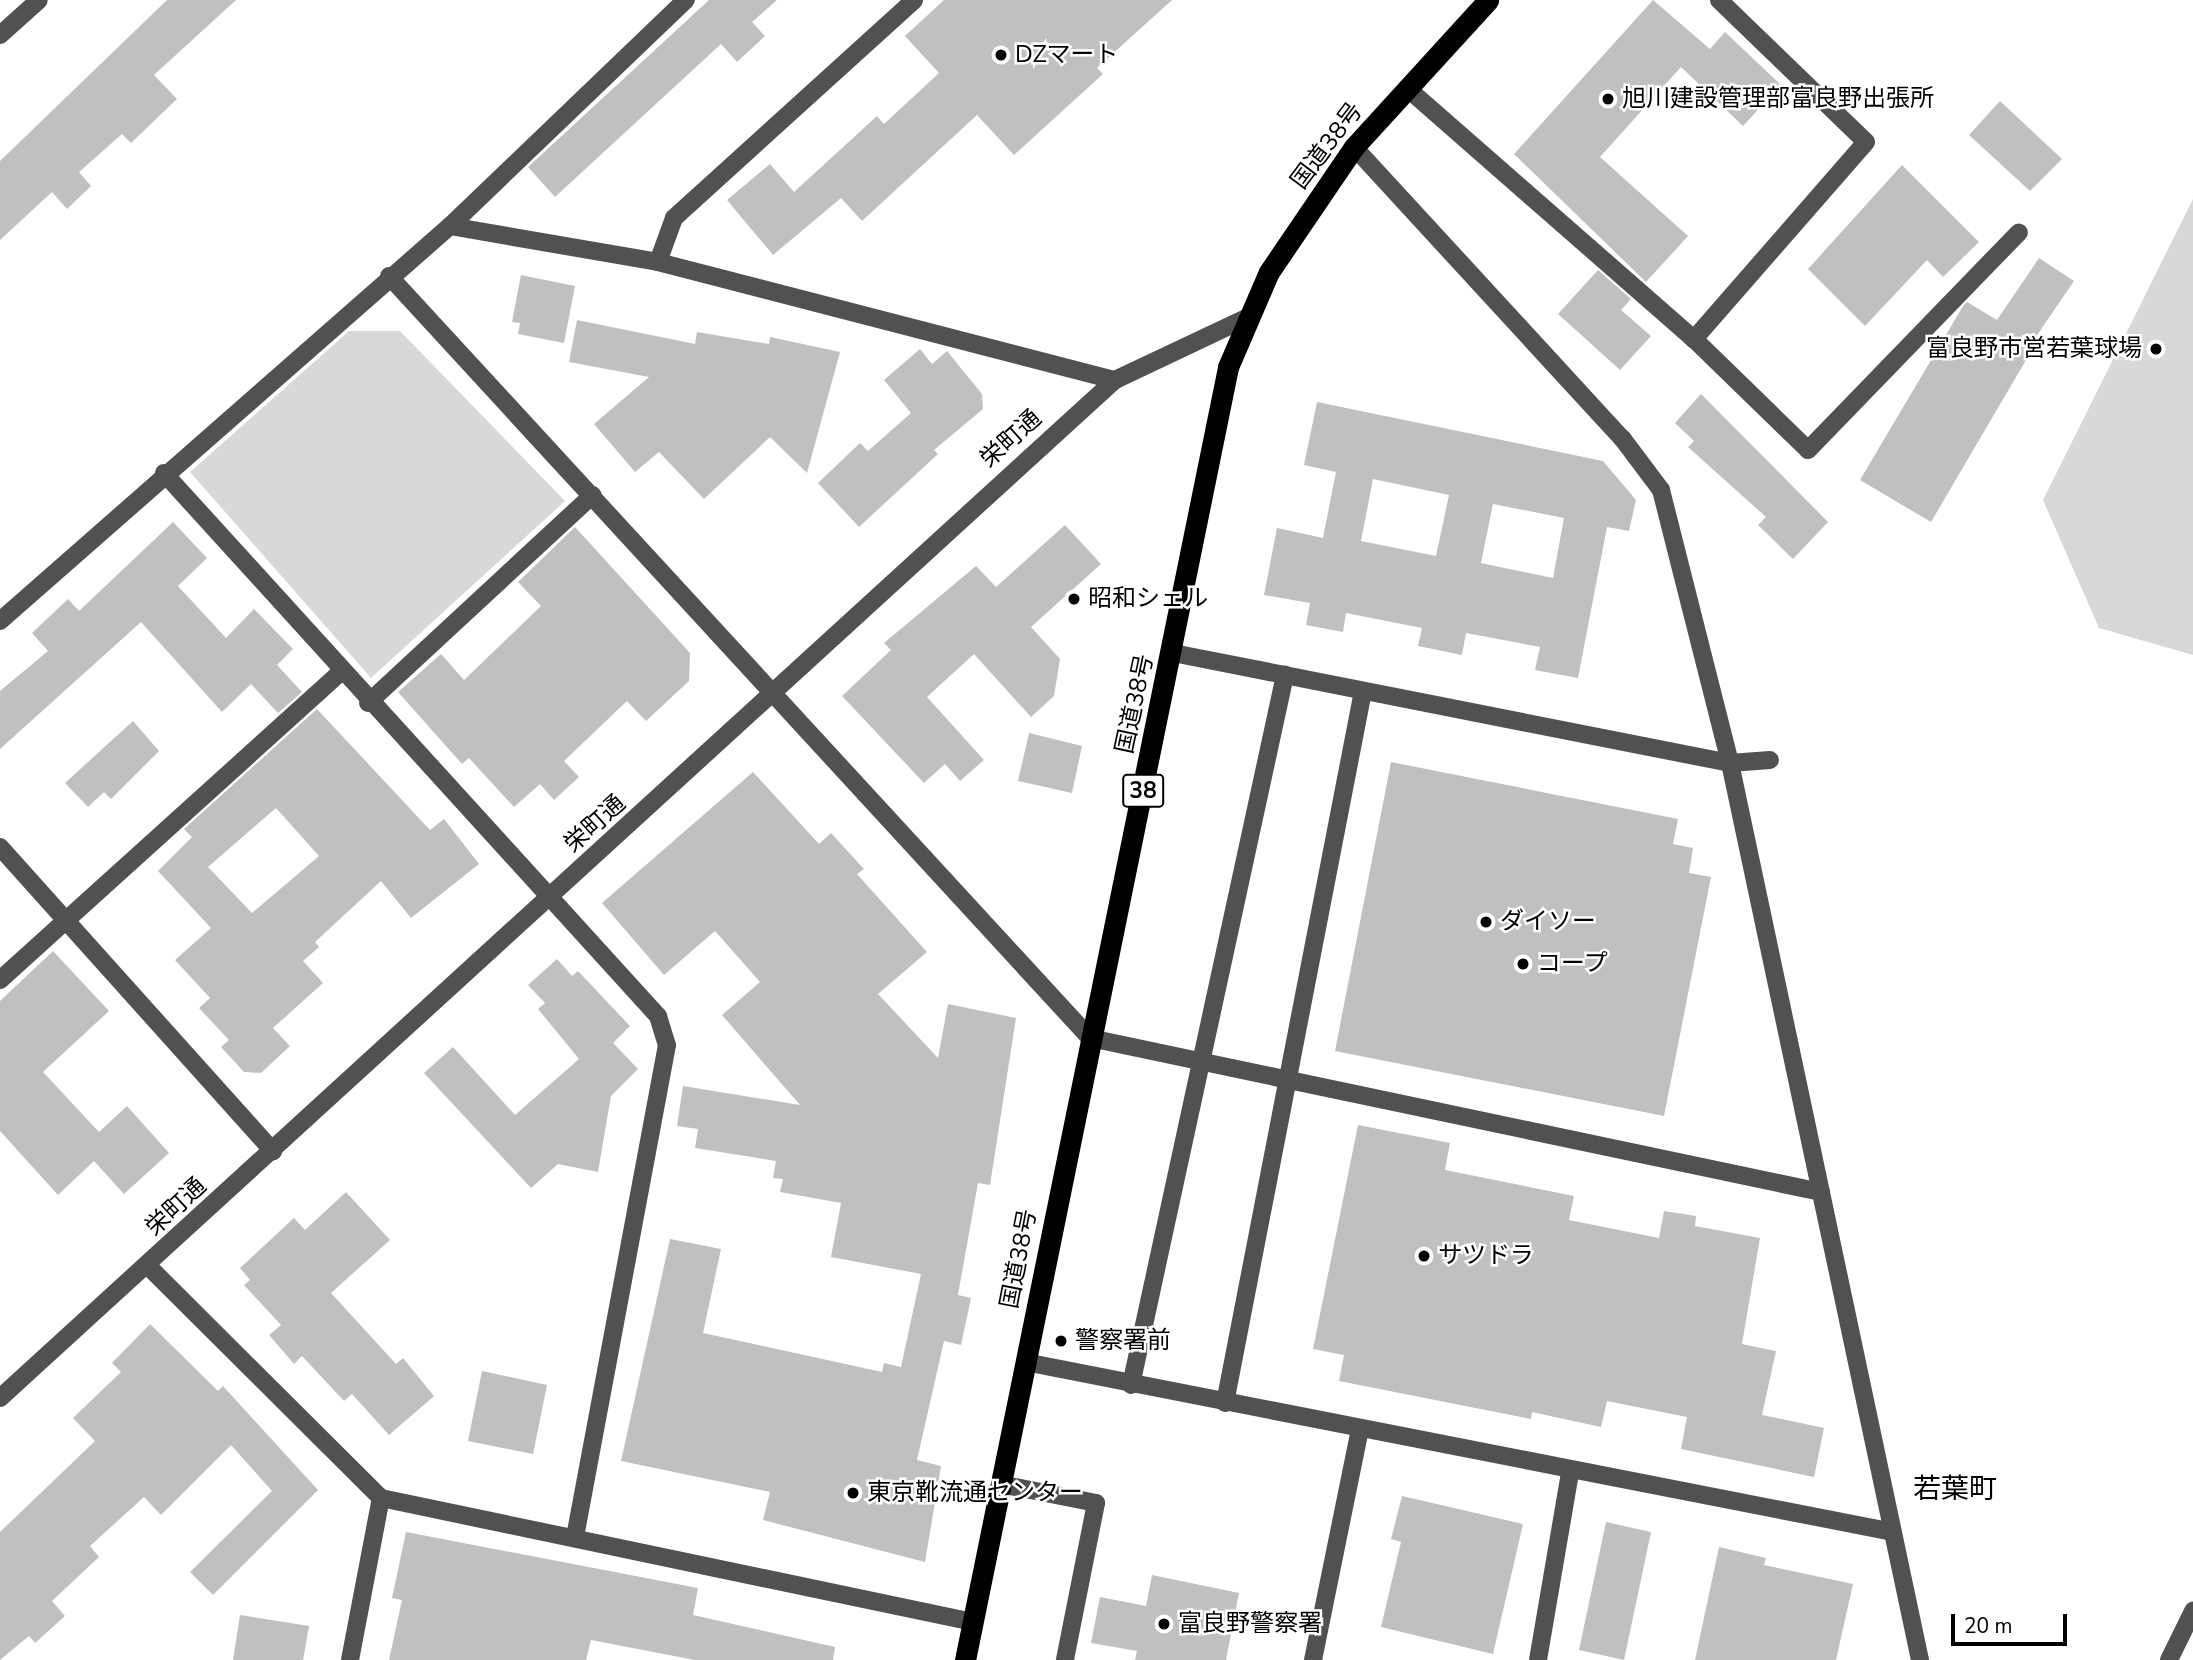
<!DOCTYPE html>
<meta charset="utf-8">
<style>
body{margin:0}
#map{position:relative;width:2193px;height:1660px;overflow:hidden;background:#fff;font-family:"Nunito Sans","Noto Sans JP",sans-serif}
div>[style]{position:absolute}
.green>*{inset:0;background:#d8d8d8}
.building>*{inset:0;background:#c0c0c0}
.minor>*{height:18px;margin:-9px;padding:0 9px;transform-origin:9px;border-radius:9px;background:#515151}
.highway>*{height:21px;margin:-10.5px;padding:0 10.5px;transform-origin:10.5px;border-radius:10.5px;background:#000}
.dots>*{width:19px;height:19px;translate:-50% -50%;box-sizing:border-box;border:4px solid #fff;border-radius:50%}
span{translate:-50% -50%;white-space:nowrap;text-align:center;line-height:1.15;-webkit-text-stroke:5px #fff;paint-order:stroke}
.shield-label span{padding:2px 5px;background:#fff;border:2px solid;border-radius:5px;-webkit-text-stroke-width:0}
.shield-label{font-size:23px;color:#000;font-weight:700}
.poi-label{font-size:24px;color:#000}
.left{translate:0 -50%;text-align:left}
.right{translate:-100% -50%;text-align:right}
.street-label{font-size:24px;color:#000}
.quarter-label{font-size:28px;color:#000}
.scale{position:absolute;left:1951px;top:1614px;width:116px;height:32px;box-sizing:border-box;border:4px solid #000;border-top:0;padding-left:9px;font-size:21px;line-height:24px;white-space:nowrap;color:#000;-webkit-text-stroke:5px #fff;paint-order:stroke}
</style>
<div id="map">
<div class="green">
<i style="clip-path:polygon(2193px 199px,2193px 655px,2099px 628px,2043px 500px)"></i>
<i style="clip-path:polygon(349px 331px,400px 331px,565px 501px,371px 678px,190px 472px)"></i>
</div>
<div class="building">
<i style="clip-path:polygon(167px 0,236px 0,154px 75px,177px 99px,131px 143px,122px 134px,79px 172px,91px 186px,67px 209px,52px 192px,0 240px,0 161px)"></i>
<i style="clip-path:polygon(709px 0,777px 0,752px 22px,765px 36px,737px 62px,721px 44px,555px 197px,528px 167px)"></i>
<i style="clip-path:polygon(944px 0,1172px 0,1097px 68px,1103px 74px,1014px 155px,977px 115px,862px 221px,841px 198px,773px 255px,727px 200px,770px 164px,794px 192px,877px 116px,884px 124px,939px 73px,905px 36px)"></i>
<i style="clip-path:polygon(1653px 0,1710px 49px,1725px 32px,1781px 85px,1743px 126px,1681px 67px,1600px 157px,1688px 236px,1646px 282px,1514px 154px)"></i>
<i style="clip-path:polygon(2000px 101px,2062px 159px,2030px 191px,1969px 135px)"></i>
<i style="clip-path:polygon(1902px 165px,1979px 242px,1943px 277px,1927px 260px,1865px 326px,1808px 269px)"></i>
<i style="clip-path:polygon(2039px 258px,2074px 281px,2033px 341px,2036px 343px,1931px 522px,1860px 480px,1963px 306px,1967px 302px,1997px 320px)"></i>
<i style="clip-path:polygon(1598px 270px,1631px 299px,1621px 310px,1651px 336px,1620px 370px,1558px 314px)"></i>
<i style="clip-path:polygon(521px 275px,575px 286px,564px 343px,518px 334px,520px 323px,512px 322px)"></i>
<i style="clip-path:polygon(577px 320px,695px 344px,697px 332px,769px 344px,770px 337px,840px 352px,807px 473px,770px 437px,704px 499px,659px 452px,635px 472px,594px 424px,649px 377px,569px 362px)"></i>
<i style="clip-path:polygon(920px 349px,932px 364px,947px 351px,982px 394px,983px 409px,934px 450px,938px 454px,859px 527px,818px 483px,860px 443px,868px 451px,911px 413px,884px 380px)"></i>
<i style="clip-path:polygon(1701px 394px,1828px 522px,1793px 559px,1758px 525px,1766px 517px,1688px 447px,1694px 441px,1675px 423px)"></i>
<i style="clip-path:polygon(evenodd,1317px 402px,1603px 461px,1636px 500px,1629px 531px,1607px 527px,1578px 678px,1535px 670px,1540px 647px,1466px 633px,1462px 655px,1418px 646px,1422px 628px,1346px 613px,1343px 632px,1306px 625px,1310px 603px,1264px 595px,1277px 528px,1323px 538px,1336px 472px,1304px 465px,1317px 402px,1373px 479px,1449px 495px,1436px 556px,1361px 541px,1373px 479px,1317px 402px,1493px 504px,1564px 518px,1553px 578px,1481px 563px,1493px 504px)"></i>
<i style="clip-path:polygon(173px 522px,207px 558px,178px 586px,226px 638px,254px 609px,293px 649px,277px 665px,302px 692px,278px 713px,251px 684px,222px 712px,141px 622px,0 749px,0 691px,48px 651px,32px 633px,68px 599px,79px 611px)"></i>
<i style="clip-path:polygon(1065px 525px,1101px 564px,1031px 627px,1060px 659px,1054px 696px,1031px 717px,974px 654px,927px 697px,984px 760px,960px 781px,945px 764px,924px 783px,842px 696px,891px 650px,884px 643px,976px 566px,996px 587px)"></i>
<i style="clip-path:polygon(575px 527px,690px 653px,689px 681px,646px 721px,627px 701px,564px 761px,579px 777px,554px 800px,540px 784px,514px 807px,469px 758px,462px 764px,398px 692px,441px 654px,464px 680px,541px 606px,518px 582px)"></i>
<i style="clip-path:polygon(evenodd,317px 709px,430px 830px,444px 819px,479px 864px,411px 918px,381px 881px,315px 942px,319px 947px,303px 961px,323px 983px,273px 1028px,290px 1046px,261px 1073px,244px 1072px,221px 1047px,229px 1040px,199px 1008px,210px 998px,175px 960px,211px 928px,158px 871px,192px 837px,184px 829px,317px 709px,276px 808px,319px 856px,252px 913px,208px 867px,276px 808px)"></i>
<i style="clip-path:polygon(133px 721px,159px 751px,111px 799px,104px 792px,88px 807px,65px 783px)"></i>
<i style="clip-path:polygon(1029px 733px,1082px 746px,1072px 793px,1018px 781px)"></i>
<i style="clip-path:polygon(1391px 762px,1678px 819px,1673px 844px,1693px 848px,1689px 873px,1711px 877px,1664px 1116px,1335px 1051px)"></i>
<i style="clip-path:polygon(753px 772px,819px 844px,831px 833px,864px 869px,857px 874px,927px 952px,878px 994px,938px 1058px,948px 1004px,1016px 1018px,990px 1185px,978px 1183px,958px 1295px,971px 1298px,961px 1345px,944px 1341px,917px 1460px,941px 1466px,925px 1562px,763px 1520px,770px 1492px,621px 1461px,670px 1239px,721px 1249px,703px 1333px,882px 1372px,884px 1363px,901px 1367px,921px 1274px,831px 1257px,841px 1203px,780px 1192px,783px 1179px,773px 1178px,776px 1161px,695px 1148px,698px 1129px,677px 1126px,683px 1086px,800px 1105px,722px 1015px,760px 982px,715px 931px,664px 975px,602px 903px)"></i>
<i style="clip-path:polygon(53px 951px,109px 1011px,43px 1072px,99px 1132px,127px 1106px,169px 1153px,124px 1194px,94px 1161px,58px 1195px,0 1131px,0 1001px)"></i>
<i style="clip-path:polygon(557px 959px,572px 976px,578px 971px,630px 1026px,613px 1043px,638px 1069px,611px 1096px,598px 1172px,558px 1164px,531px 1188px,424px 1073px,453px 1047px,515px 1115px,579px 1059px,538px 1009px,545px 1003px,528px 985px)"></i>
<i style="clip-path:polygon(1358px 1125px,1450px 1143px,1445px 1170px,1574px 1196px,1569px 1220px,1659px 1238px,1664px 1211px,1696px 1216px,1695px 1226px,1760px 1238px,1742px 1344px,1776px 1351px,1762px 1415px,1824px 1428px,1814px 1477px,1681px 1449px,1687px 1417px,1607px 1401px,1601px 1427px,1532px 1412px,1531px 1419px,1339px 1381px,1344px 1355px,1313px 1349px)"></i>
<i style="clip-path:polygon(346px 1192px,390px 1240px,331px 1293px,396px 1364px,403px 1358px,434px 1396px,389px 1435px,352px 1394px,344px 1401px,302px 1356px,294px 1364px,269px 1335px,281px 1325px,244px 1285px,250px 1280px,240px 1268px,294px 1218px,305px 1230px)"></i>
<i style="clip-path:polygon(150px 1324px,218px 1391px,223px 1386px,318px 1490px,213px 1595px,190px 1572px,272px 1491px,231px 1445px,161px 1515px,144px 1497px,90px 1546px,99px 1557px,52px 1601px,65px 1616px,35px 1643px,29px 1636px,0 1660px,0 1532px,95px 1441px,73px 1418px,121px 1372px,112px 1363px)"></i>
<i style="clip-path:polygon(482px 1371px,547px 1385px,533px 1454px,468px 1441px)"></i>
<i style="clip-path:polygon(1402px 1496px,1523px 1524px,1493px 1654px,1381px 1627px,1401px 1542px,1391px 1539px)"></i>
<i style="clip-path:polygon(1606px 1522px,1651px 1532px,1624px 1660px,1579px 1650px)"></i>
<i style="clip-path:polygon(406px 1532px,698px 1588px,693px 1615px,835px 1647px,833px 1660px,695px 1660px,591px 1640px,586px 1660px,389px 1660px,402px 1600px,392px 1598px)"></i>
<i style="clip-path:polygon(1719px 1547px,1766px 1558px,1764px 1565px,1853px 1584px,1836px 1660px,1695px 1660px)"></i>
<i style="clip-path:polygon(1152px 1575px,1239px 1593px,1226px 1660px,1135px 1660px,1137px 1651px,1091px 1643px,1100px 1597px,1146px 1606px)"></i>
<i style="clip-path:polygon(240px 1615px,309px 1626px,303px 1660px,233px 1660px)"></i>
</div>
<div class="minor">
<i style="left:1719px;top:0;width:204px;rotate:44deg"></i>
<i style="left:1866px;top:142px;width:262px;rotate:131.1deg"></i>
<i style="left:1694px;top:339px;width:159px;rotate:44.2deg"></i>
<i style="left:1808px;top:450px;width:303px;rotate:-45.9deg"></i>
<i style="left:0;top:35px;width:52px;rotate:-41.9deg"></i>
<i style="left:1407px;top:88px;width:381px;rotate:41.2deg"></i>
<i style="left:1354px;top:147px;width:396px;rotate:47.4deg"></i>
<i style="left:1622px;top:438px;width:65px;rotate:53.1deg"></i>
<i style="left:1661px;top:490px;width:282px;rotate:75.8deg"></i>
<i style="left:1730px;top:763px;width:917px;rotate:78.04deg"></i>
<i style="left:450px;top:226px;width:211px;rotate:9.8deg"></i>
<i style="left:658px;top:262px;width:472px;rotate:14.5deg"></i>
<i style="left:658px;top:262px;width:47px;rotate:-70deg"></i>
<i style="left:674px;top:218px;width:324px;rotate:-42.2deg"></i>
<i style="left:389px;top:276px;width:1035px;rotate:47.39deg"></i>
<i style="left:1090px;top:1038px;width:747px;rotate:11.9deg"></i>
<i style="left:164px;top:473px;width:734px;rotate:47.71deg"></i>
<i style="left:658px;top:1016px;width:30px;rotate:73deg"></i>
<i style="left:667px;top:1045px;width:501px;rotate:100.59deg"></i>
<i style="left:0;top:621px;width:599px;rotate:-41.28deg"></i>
<i style="left:450px;top:226px;width:327px;rotate:-43.8deg"></i>
<i style="left:1173px;top:653px;width:568px;rotate:11.17deg"></i>
<i style="left:1730px;top:763px;width:40px;rotate:-4.3deg"></i>
<i style="left:368px;top:703px;width:306px;rotate:-42.8deg"></i>
<i style="left:0;top:847px;width:409px;rotate:48.1deg"></i>
<i style="left:0;top:980px;width:461px;rotate:-42.1deg"></i>
<i style="left:148px;top:1266px;width:329px;rotate:44.9deg"></i>
<i style="left:381px;top:1498px;width:605px;rotate:11.83deg"></i>
<i style="left:1025px;top:1362px;width:884px;rotate:11.08deg"></i>
<i style="left:1131px;top:1385px;width:727px;rotate:-77.76deg"></i>
<i style="left:0;top:1398px;width:1510px;rotate:-42.4deg"></i>
<i style="left:1115px;top:380px;width:143px;rotate:-25.3deg"></i>
<i style="left:1225px;top:1403px;width:725px;rotate:-79.03deg"></i>
<i style="left:1000px;top:1484px;width:98px;rotate:11.2deg"></i>
<i style="left:1096px;top:1503px;width:160px;rotate:101.2deg"></i>
<i style="left:350px;top:1660px;width:165px;rotate:-79.2deg"></i>
<i style="left:1313px;top:1660px;width:235px;rotate:-78.5deg"></i>
<i style="left:1538px;top:1660px;width:191px;rotate:-80.3deg"></i>
<i style="left:2169px;top:1660px;width:55px;rotate:-63.9deg"></i>
</div>
<div class="highway">
<i style="left:965px;top:1660px;width:1319px;rotate:-78.5deg"></i>
<i style="left:1228px;top:367px;width:103px;rotate:-66.7deg"></i>
<i style="left:1269px;top:272px;width:151px;rotate:-55.8deg"></i>
<i style="left:1354px;top:147px;width:199px;rotate:-47.6deg"></i>
</div>
<div class="dots">
<i style="left:1001px;top:55px;background:#000"></i>
<i style="left:1608px;top:99px;background:#000"></i>
<i style="left:2156px;top:349px;background:#000"></i>
<i style="left:1074px;top:599px;background:#000"></i>
<i style="left:1486px;top:922px;background:#000"></i>
<i style="left:1523px;top:964px;background:#000"></i>
<i style="left:1424px;top:1256px;background:#000"></i>
<i style="left:1061px;top:1341px;background:#000"></i>
<i style="left:853px;top:1493px;background:#000"></i>
<i style="left:1164px;top:1624px;background:#000"></i>
</div>
<div class="shield-label">
<span style="left:1143px;top:791px">38</span>
</div>
<div class="poi-label">
<span class="left" style="left:1015px;top:55px">DZマート</span>
<span class="left" style="left:1622px;top:99px">旭川建設管理部富良野出張所</span>
<span class="right" style="left:2142px;top:349px">富良野市営若葉球場</span>
<span class="left" style="left:1088px;top:599px">昭和シェル</span>
<span class="left" style="left:1500px;top:922px">ダイソー</span>
<span class="left" style="left:1537px;top:964px">コープ</span>
<span class="left" style="left:1438px;top:1256px">サツドラ</span>
<span class="left" style="left:1075px;top:1341px">警察署前</span>
<span class="left" style="left:867px;top:1493px">東京靴流通センター</span>
<span class="left" style="left:1178px;top:1624px">富良野警察署</span>
</div>
<div class="street-label">
<span style="left:1327px;top:146px;rotate:-53deg">国道38号</span>
<span style="left:1011px;top:439px;rotate:-42deg">栄町通</span>
<span style="left:1135px;top:704px;rotate:-78deg">国道38号</span>
<span style="left:595px;top:824px;rotate:-42deg">栄町通</span>
<span style="left:176px;top:1207px;rotate:-43deg">栄町通</span>
<span style="left:1019px;top:1259px;rotate:-79deg">国道38号</span>
</div>
<div class="quarter-label">
<span style="left:1955px;top:1489px">若葉町</span>
</div>
<div class="scale">20 m</div>
</div>
